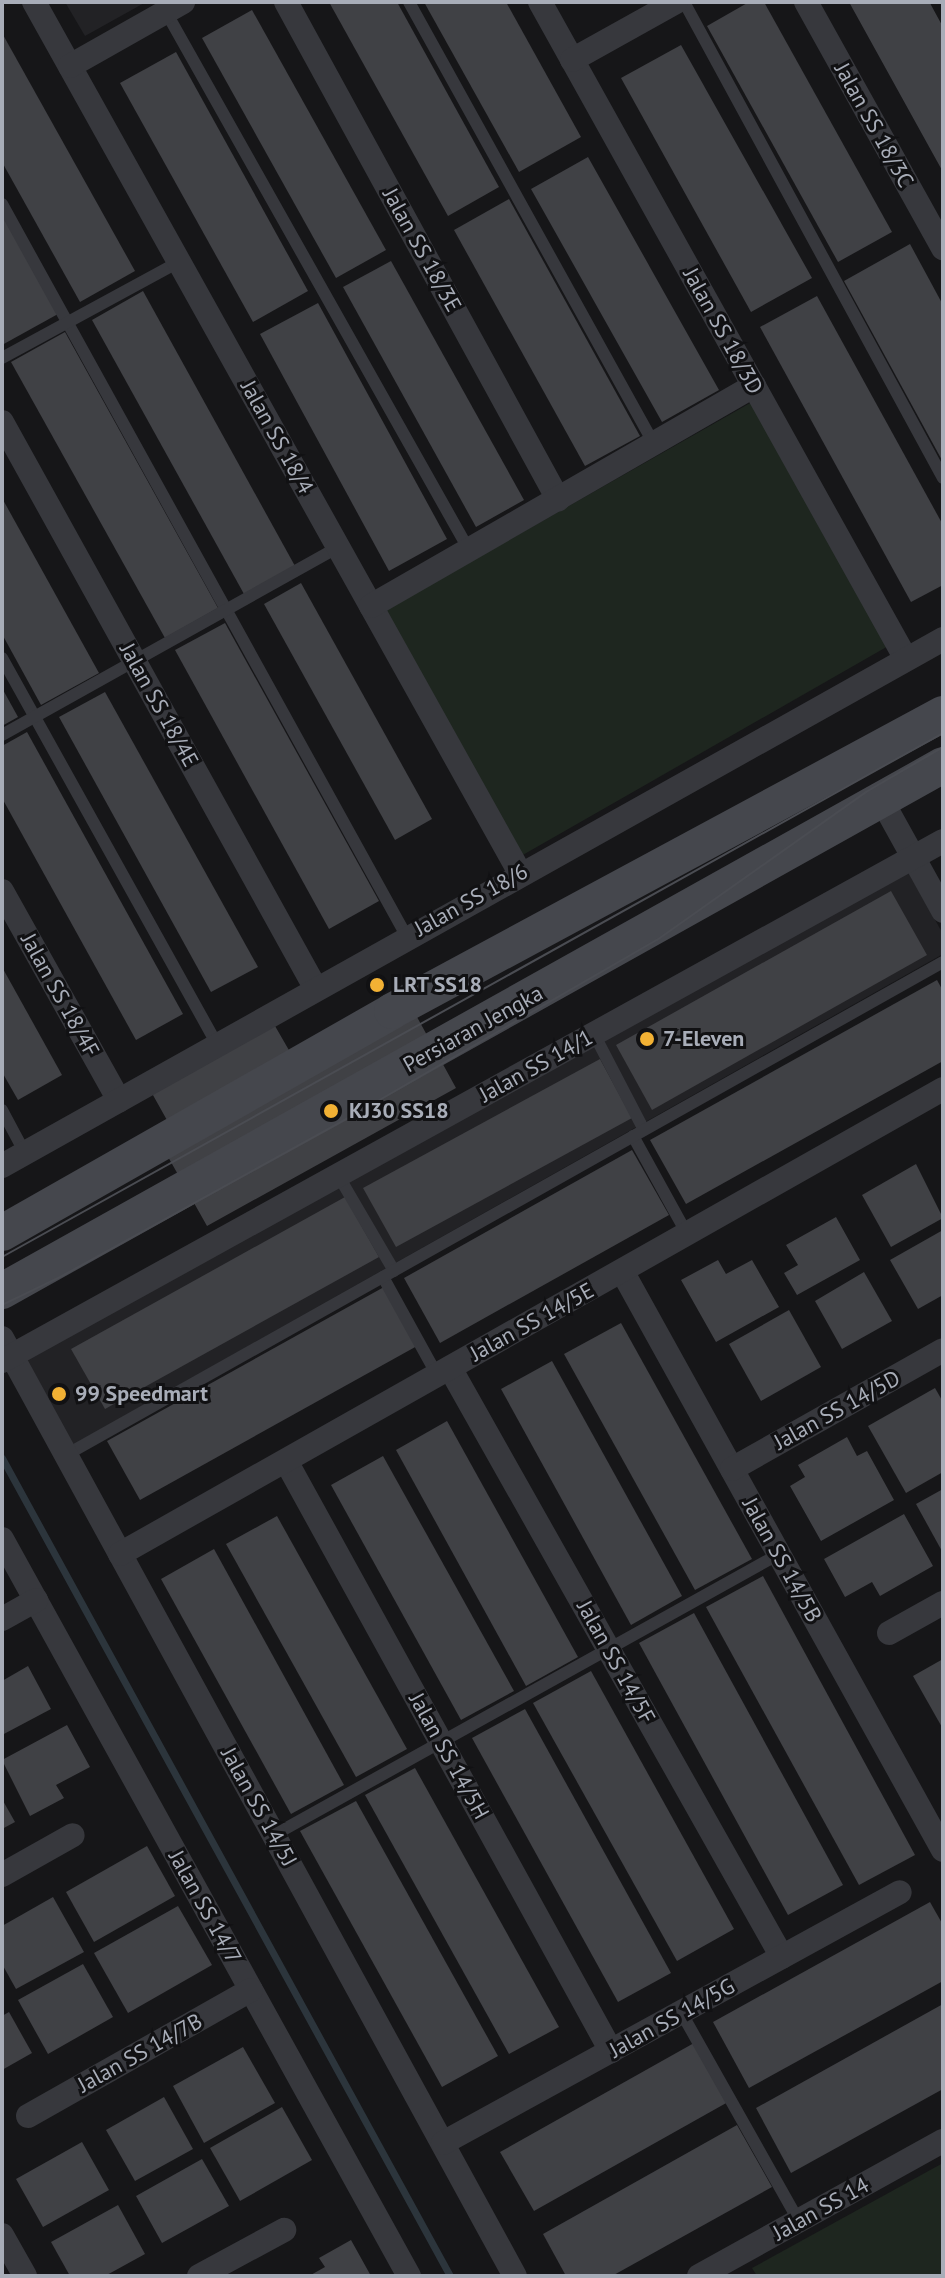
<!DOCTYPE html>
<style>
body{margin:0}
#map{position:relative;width:945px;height:2278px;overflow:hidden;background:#161618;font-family:"PT Sans",sans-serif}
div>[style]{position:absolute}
.built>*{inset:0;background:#222225}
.green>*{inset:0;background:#1e261f}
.stream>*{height:7px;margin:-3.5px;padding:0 3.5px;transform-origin:3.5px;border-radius:3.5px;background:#2c353c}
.building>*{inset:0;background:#404145}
.lane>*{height:12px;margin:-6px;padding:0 6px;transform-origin:6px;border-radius:6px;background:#37383d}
.street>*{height:24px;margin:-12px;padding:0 12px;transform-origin:12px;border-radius:12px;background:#37383d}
.secondary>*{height:36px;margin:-18px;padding:0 18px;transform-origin:18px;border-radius:18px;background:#45474d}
.tram>*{height:2px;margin:-1px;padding:0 1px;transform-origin:1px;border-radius:1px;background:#4a4c52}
.dots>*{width:22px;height:22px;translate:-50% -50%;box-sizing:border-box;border:4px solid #111113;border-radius:50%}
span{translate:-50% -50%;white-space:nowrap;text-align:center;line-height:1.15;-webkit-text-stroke:6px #111113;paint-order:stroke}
.street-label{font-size:22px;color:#a8adb8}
.poi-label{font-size:22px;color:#a8adb8;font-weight:700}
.left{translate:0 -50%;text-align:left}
.frame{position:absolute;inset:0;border:4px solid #a8adb8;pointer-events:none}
</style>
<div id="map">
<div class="built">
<i style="clip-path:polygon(65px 2px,146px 2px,85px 36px)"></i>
<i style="clip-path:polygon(905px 866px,943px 934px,943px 954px,71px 1446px,22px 1356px)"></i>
</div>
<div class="green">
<i style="clip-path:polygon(752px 402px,890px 645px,521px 856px,382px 612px)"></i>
<i style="clip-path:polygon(943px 2163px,943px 2276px,757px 2276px,752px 2268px)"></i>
</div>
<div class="stream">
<i style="left:2px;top:1458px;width:933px;rotate:61.29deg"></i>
</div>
<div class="building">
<i style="clip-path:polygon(329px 2px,397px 2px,499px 187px,448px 216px)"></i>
<i style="clip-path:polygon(424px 2px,506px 2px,581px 137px,519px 172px)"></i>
<i style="clip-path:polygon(749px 2px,764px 2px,892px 232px,838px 262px,707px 26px)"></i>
<i style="clip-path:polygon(849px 2px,930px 2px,931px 5px,943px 27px,943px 172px)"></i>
<i style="clip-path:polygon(252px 10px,386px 250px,336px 278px,202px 38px)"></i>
<i style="clip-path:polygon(2px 33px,135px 271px,80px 302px,2px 162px)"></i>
<i style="clip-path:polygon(681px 45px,812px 278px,751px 312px,621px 78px)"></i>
<i style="clip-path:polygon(176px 52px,308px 291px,253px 322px,120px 83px)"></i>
<i style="clip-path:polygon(588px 157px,719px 390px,662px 422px,531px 189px)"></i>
<i style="clip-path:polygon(509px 199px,640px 436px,585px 466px,454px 230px)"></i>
<i style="clip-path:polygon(2px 214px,58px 314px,2px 345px)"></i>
<i style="clip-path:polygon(910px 244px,943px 305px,943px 462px,844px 281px)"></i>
<i style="clip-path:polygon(391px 261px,524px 500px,476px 527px,343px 287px)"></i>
<i style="clip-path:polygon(143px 291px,295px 566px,244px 594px,92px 320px)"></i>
<i style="clip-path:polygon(817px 296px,943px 525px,943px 585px,911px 602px,760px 327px)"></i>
<i style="clip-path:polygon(318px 303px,447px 539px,389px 571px,260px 334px)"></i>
<i style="clip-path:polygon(65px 332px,218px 608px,165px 638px,11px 362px)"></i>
<i style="clip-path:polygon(2px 498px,99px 673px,41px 705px,2px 634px)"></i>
<i style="clip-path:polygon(301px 583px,432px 819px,395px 840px,264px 604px)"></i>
<i style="clip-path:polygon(225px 623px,379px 901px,329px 929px,175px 650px)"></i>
<i style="clip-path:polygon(2px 688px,18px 717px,2px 726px)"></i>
<i style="clip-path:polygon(105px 692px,258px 967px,211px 992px,59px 717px)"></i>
<i style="clip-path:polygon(27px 732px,183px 1014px,136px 1040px,2px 798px,2px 746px)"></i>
<i style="clip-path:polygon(891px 891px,927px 955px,652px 1110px,616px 1045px)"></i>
<i style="clip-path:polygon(2px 967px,62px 1075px,18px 1100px,2px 1072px)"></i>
<i style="clip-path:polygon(937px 980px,943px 991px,943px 1061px,686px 1204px,650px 1140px)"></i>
<i style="clip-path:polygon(417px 1017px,456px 1088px,207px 1226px,167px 1155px,182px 1147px,149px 1088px,271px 1019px,305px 1078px)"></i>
<i style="clip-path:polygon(600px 1059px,632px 1118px,396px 1247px,363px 1188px)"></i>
<i style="clip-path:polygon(632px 1150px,669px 1215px,440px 1343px,404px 1278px)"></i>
<i style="clip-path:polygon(916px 1164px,943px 1218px,891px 1247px,862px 1195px)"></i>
<i style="clip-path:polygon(345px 1197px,379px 1257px,105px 1409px,71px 1349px)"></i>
<i style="clip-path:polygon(836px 1217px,860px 1260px,797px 1295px,784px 1273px,798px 1265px,786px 1245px)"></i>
<i style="clip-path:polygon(943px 1230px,943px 1295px,918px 1309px,890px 1260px)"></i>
<i style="clip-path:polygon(718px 1260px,726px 1274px,752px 1260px,779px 1307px,716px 1342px,681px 1280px)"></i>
<i style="clip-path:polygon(864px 1272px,892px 1321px,842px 1349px,815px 1301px)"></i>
<i style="clip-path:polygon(384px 1287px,417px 1346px,140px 1500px,107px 1441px)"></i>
<i style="clip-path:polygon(789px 1310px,821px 1367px,761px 1401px,729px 1344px)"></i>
<i style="clip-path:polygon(621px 1323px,752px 1559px,695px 1590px,564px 1354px)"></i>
<i style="clip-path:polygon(552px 1361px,682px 1596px,631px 1625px,501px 1389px)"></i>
<i style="clip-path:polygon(935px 1388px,943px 1402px,943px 1472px,906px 1493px,868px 1426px)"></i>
<i style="clip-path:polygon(447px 1421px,578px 1657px,526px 1686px,396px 1450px)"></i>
<i style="clip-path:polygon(847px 1437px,857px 1456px,867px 1451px,894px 1500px,821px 1541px,790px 1486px,805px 1477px,798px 1465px)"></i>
<i style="clip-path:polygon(383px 1456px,514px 1691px,461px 1720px,331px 1485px)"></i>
<i style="clip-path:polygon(943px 1489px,943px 1553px,916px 1504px)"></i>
<i style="clip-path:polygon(904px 1514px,933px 1566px,880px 1596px,872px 1582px,845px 1597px,824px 1559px)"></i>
<i style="clip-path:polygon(277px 1516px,407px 1749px,356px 1777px,226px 1544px)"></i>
<i style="clip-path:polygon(214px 1549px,344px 1785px,291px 1814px,161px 1579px)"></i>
<i style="clip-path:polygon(763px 1576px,915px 1855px,859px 1885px,706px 1607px)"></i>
<i style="clip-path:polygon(694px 1613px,843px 1885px,788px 1915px,639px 1643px)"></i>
<i style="clip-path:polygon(943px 1659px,943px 1729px,913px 1676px)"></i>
<i style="clip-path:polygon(28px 1666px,51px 1709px,2px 1735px,2px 1681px)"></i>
<i style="clip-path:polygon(591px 1671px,734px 1929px,677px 1961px,533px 1703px)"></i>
<i style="clip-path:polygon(525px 1709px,671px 1973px,618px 2002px,472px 1738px)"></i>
<i style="clip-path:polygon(67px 1725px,90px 1767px,56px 1785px,64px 1798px,30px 1816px,2px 1760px)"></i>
<i style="clip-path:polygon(415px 1768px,559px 2027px,509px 2054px,365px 1795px)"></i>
<i style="clip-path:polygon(2px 1799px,15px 1822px,2px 1829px)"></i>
<i style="clip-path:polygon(356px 1801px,498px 2056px,442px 2087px,300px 1831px)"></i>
<i style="clip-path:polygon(147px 1846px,175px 1896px,94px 1942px,66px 1892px)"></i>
<i style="clip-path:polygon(53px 1897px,84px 1952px,16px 1989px,2px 1964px,2px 1926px)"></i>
<i style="clip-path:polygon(930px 1902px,943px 1925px,943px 1981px,749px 2088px,713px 2022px)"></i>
<i style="clip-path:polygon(178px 1906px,212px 1965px,128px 2013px,94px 1953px)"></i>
<i style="clip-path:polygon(83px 1964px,113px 2017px,48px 2054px,18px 2000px)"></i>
<i style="clip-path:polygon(943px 2004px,943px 2089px,791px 2173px,756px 2108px)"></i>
<i style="clip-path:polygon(9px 2012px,32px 2053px,2px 2070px,2px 2016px)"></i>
<i style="clip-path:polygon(694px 2043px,728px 2102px,534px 2211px,500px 2152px)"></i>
<i style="clip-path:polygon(243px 2047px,275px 2103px,204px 2143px,173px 2086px)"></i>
<i style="clip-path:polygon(164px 2097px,193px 2149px,135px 2181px,106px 2130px)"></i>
<i style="clip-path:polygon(282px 2107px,312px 2160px,240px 2201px,210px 2148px)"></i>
<i style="clip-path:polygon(737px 2125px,772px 2187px,612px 2276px,566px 2276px,543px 2234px)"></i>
<i style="clip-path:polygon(82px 2142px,109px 2190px,43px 2227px,16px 2179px)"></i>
<i style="clip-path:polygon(202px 2159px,229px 2206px,162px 2243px,136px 2196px)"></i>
<i style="clip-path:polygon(118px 2205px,145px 2254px,105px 2276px,70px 2276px,51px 2242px)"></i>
<i style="clip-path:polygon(351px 2240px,371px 2276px,309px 2276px,325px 2267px,319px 2258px)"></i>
</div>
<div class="lane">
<i style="left:409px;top:2px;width:505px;rotate:61deg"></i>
<i style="left:684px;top:2px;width:542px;rotate:61.45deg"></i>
<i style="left:166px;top:12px;width:617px;rotate:60.61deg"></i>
<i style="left:2px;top:204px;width:837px;rotate:61.08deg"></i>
<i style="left:2px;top:358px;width:201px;rotate:-28.5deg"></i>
<i style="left:2px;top:658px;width:442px;rotate:60.9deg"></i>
<i style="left:2px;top:735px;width:386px;rotate:-29.2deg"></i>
<i style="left:594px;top:1034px;width:108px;rotate:62.5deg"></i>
<i style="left:2px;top:1110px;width:49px;rotate:61.9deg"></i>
<i style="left:633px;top:1136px;width:112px;rotate:61.1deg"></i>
<i style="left:338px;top:1175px;width:111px;rotate:59.7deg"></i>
<i style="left:383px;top:1277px;width:112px;rotate:61.1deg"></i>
<i style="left:66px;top:1455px;width:1006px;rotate:-29.34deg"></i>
<i style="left:274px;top:1835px;width:578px;rotate:-29.09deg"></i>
<i style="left:681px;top:2012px;width:240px;rotate:60.6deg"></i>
</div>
<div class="street">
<i style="left:34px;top:2px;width:997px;rotate:60.84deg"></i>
<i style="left:286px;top:2px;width:567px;rotate:61.31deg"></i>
<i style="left:540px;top:2px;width:752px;rotate:60.88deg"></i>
<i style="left:806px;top:2px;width:282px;rotate:60.9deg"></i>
<i style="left:572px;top:60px;width:119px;rotate:-29.1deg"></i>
<i style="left:70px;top:66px;width:130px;rotate:-29.5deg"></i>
<i style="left:2px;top:422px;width:648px;rotate:61.02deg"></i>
<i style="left:371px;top:606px;width:442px;rotate:-29.9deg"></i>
<i style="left:881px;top:799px;width:128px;rotate:61deg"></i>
<i style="left:2px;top:891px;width:240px;rotate:60.8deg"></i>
<i style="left:2px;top:1166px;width:1079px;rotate:-29.25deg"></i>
<i style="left:622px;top:1271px;width:662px;rotate:61deg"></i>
<i style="left:2px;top:1338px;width:1069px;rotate:61.33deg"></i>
<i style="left:2px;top:1361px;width:1075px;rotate:-28.93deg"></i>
<i style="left:450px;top:1368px;width:676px;rotate:60.59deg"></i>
<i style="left:286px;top:1461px;width:674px;rotate:61.15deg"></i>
<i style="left:732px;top:1469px;width:242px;rotate:-29.4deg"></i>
<i style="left:2px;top:1539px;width:842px;rotate:61.09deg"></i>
<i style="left:120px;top:1554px;width:945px;rotate:-29.47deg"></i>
<i style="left:2px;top:1619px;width:39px;rotate:-29deg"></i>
<i style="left:889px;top:1633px;width:62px;rotate:-29.1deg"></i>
<i style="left:2px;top:1875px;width:81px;rotate:-29.4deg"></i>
<i style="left:28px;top:2116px;width:256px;rotate:-29.5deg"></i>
<i style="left:443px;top:2143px;width:521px;rotate:-28.78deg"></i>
<i style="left:2px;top:2235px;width:47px;rotate:60.7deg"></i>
<i style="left:199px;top:2276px;width:97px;rotate:-28.4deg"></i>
<i style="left:699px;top:2276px;width:279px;rotate:-29deg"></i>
</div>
<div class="secondary">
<i style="left:2px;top:1233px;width:449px;rotate:-29.6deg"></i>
<i style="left:392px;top:1011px;width:626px;rotate:-28.33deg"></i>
<i style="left:2px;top:1291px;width:1078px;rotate:-29.2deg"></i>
</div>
<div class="tram">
<i style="left:2px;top:1257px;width:1077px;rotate:-29.11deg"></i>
<i style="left:2px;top:1305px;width:67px;rotate:-25.8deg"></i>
<i style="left:62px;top:1276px;width:329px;rotate:-28.9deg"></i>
<i style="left:350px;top:1117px;width:354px;rotate:-30deg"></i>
<i style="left:657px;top:940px;width:256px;rotate:-35.3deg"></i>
<i style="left:866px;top:792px;width:89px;rotate:-30.3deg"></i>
</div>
<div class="dots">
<i style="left:377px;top:985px;background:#f2b134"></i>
<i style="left:647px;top:1039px;background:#f2b134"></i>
<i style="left:331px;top:1111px;background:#f2b134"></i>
<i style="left:59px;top:1394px;background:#f2b134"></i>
</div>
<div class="street-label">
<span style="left:874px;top:125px;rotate:61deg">Jalan SS 18/3C</span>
<span style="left:422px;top:250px;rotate:61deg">Jalan SS 18/3E</span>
<span style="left:723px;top:331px;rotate:61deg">Jalan SS 18/3D</span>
<span style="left:277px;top:437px;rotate:61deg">Jalan SS 18/4</span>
<span style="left:159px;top:705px;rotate:61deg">Jalan SS 18/4E</span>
<span style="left:471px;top:900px;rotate:-29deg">Jalan SS 18/6</span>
<span style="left:60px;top:995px;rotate:61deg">Jalan SS 18/4F</span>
<span style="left:473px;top:1029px;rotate:-29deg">Persiaran Jengka</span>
<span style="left:536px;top:1066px;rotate:-29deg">Jalan SS 14/1</span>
<span style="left:532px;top:1322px;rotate:-29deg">Jalan SS 14/5E</span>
<span style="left:837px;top:1410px;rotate:-29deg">Jalan SS 14/5D</span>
<span style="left:782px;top:1560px;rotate:61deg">Jalan SS 14/5B</span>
<span style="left:616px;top:1662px;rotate:61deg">Jalan SS 14/5F</span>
<span style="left:449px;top:1756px;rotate:61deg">Jalan SS 14/5H</span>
<span style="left:259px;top:1807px;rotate:61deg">Jalan SS 14/5J</span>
<span style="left:205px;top:1907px;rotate:61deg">Jalan SS 14/7</span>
<span style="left:672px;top:2018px;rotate:-29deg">Jalan SS 14/5G</span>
<span style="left:140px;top:2053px;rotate:-29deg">Jalan SS 14/7B</span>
<span style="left:821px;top:2209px;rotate:-29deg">Jalan SS 14</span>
</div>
<div class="poi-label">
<span class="left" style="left:393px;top:985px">LRT SS18</span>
<span class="left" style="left:663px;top:1039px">7-Eleven</span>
<span class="left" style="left:349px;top:1111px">KJ30 SS18</span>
<span class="left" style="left:75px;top:1394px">99 Speedmart</span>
</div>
<div class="frame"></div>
</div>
